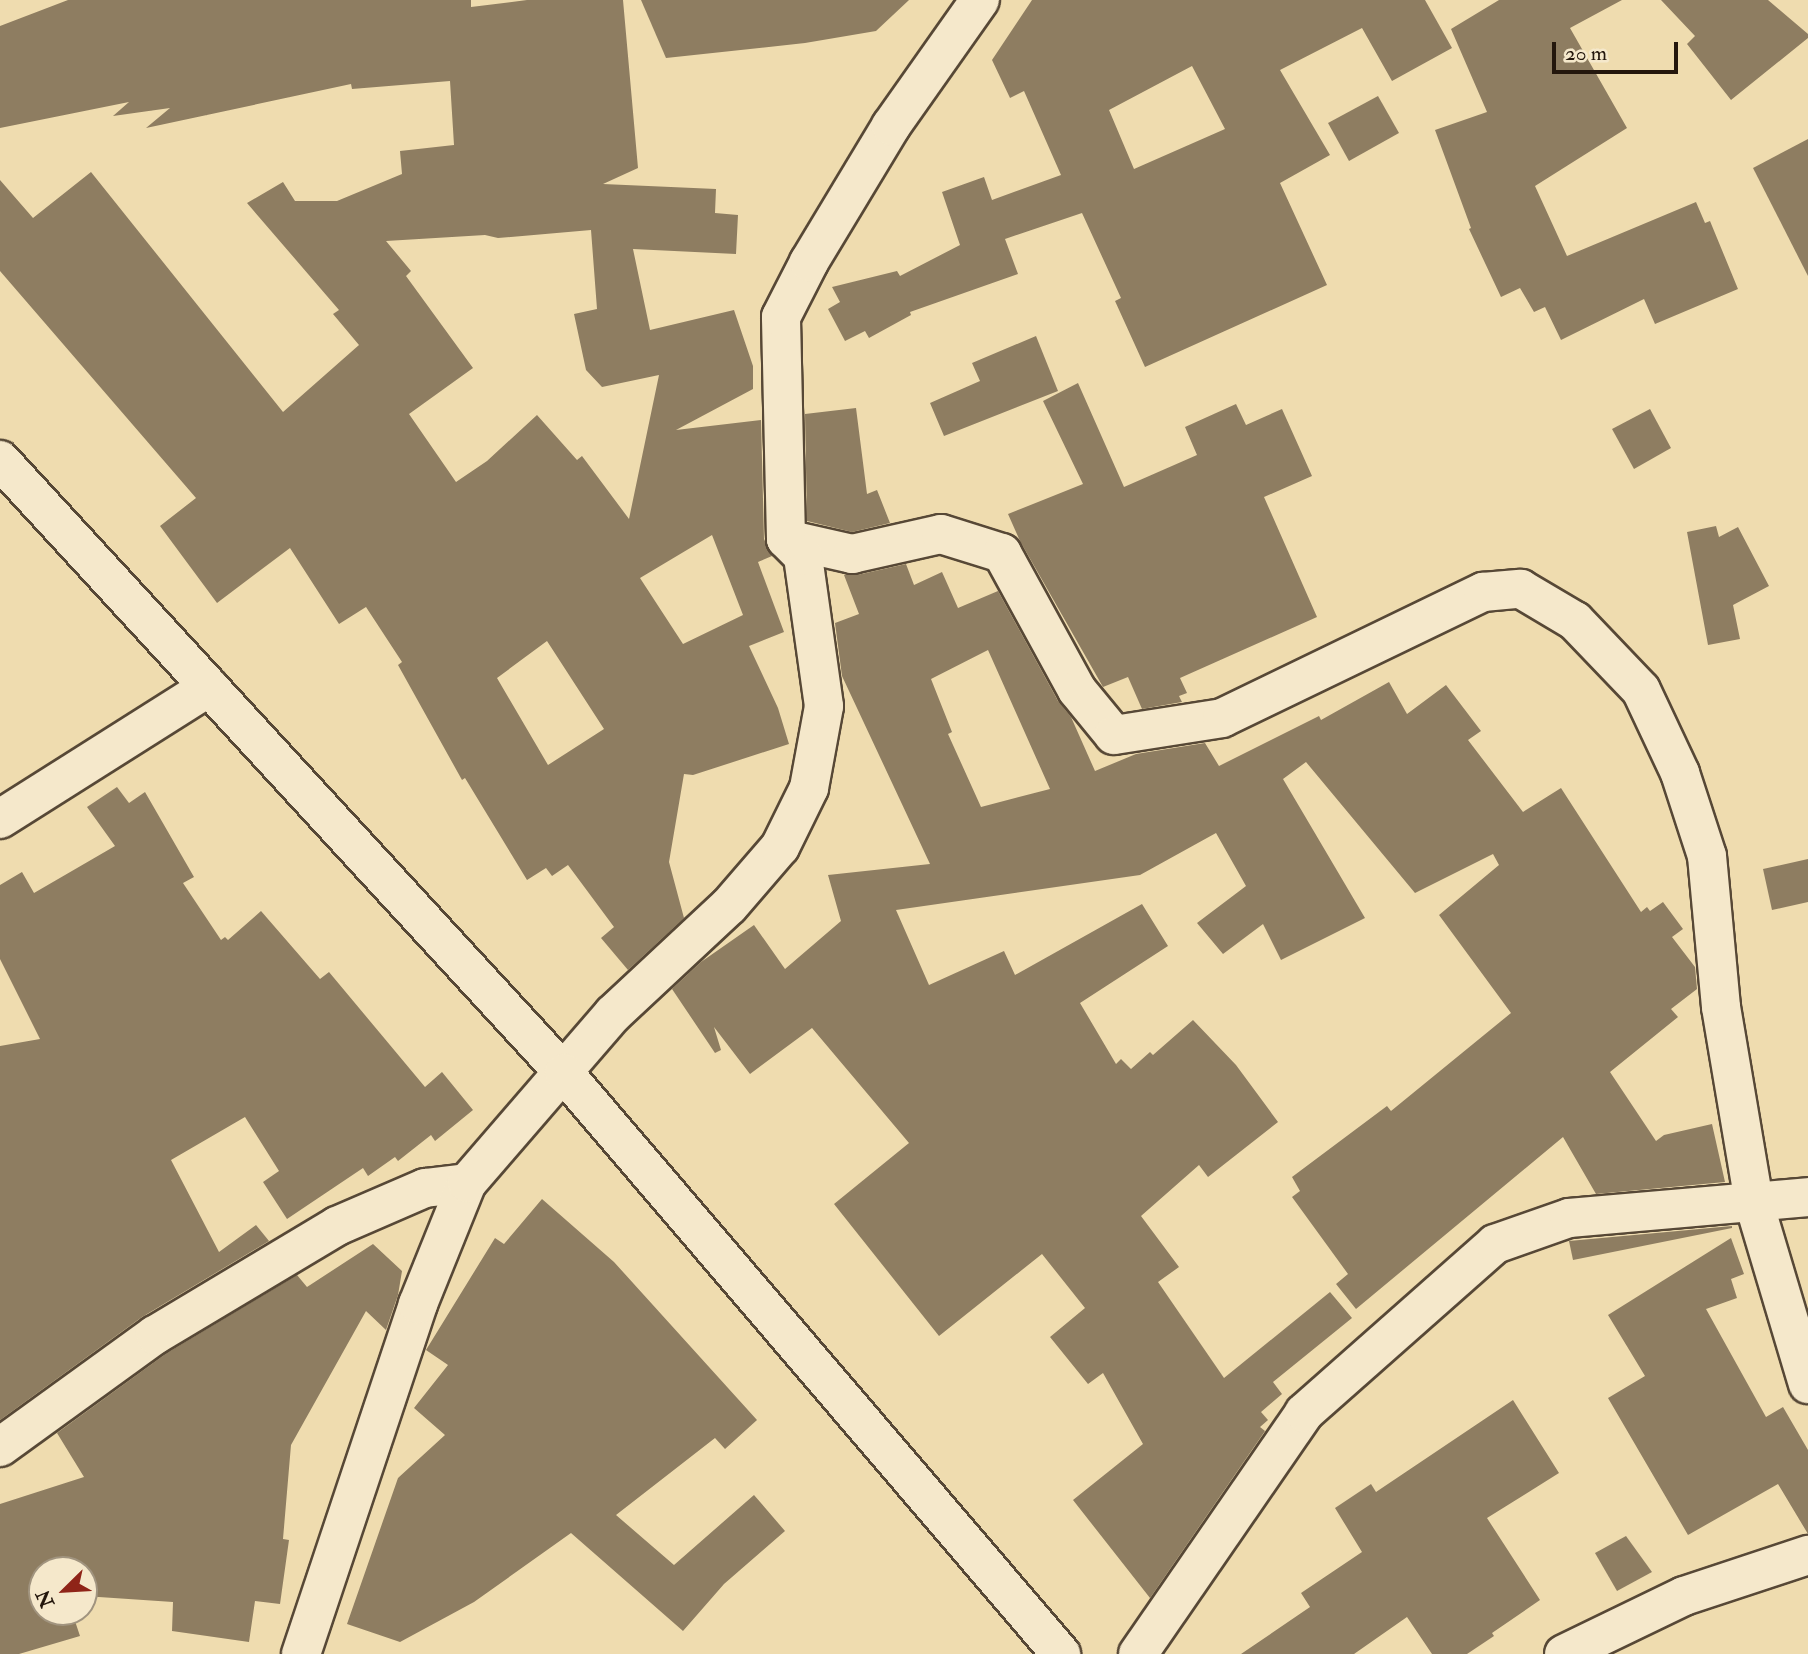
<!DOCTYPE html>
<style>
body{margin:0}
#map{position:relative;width:1808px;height:1654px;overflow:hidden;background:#efdcaf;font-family:"IM FELL Double Pica",serif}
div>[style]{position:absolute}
.building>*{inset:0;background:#8e7d61}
.roads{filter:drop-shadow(2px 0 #574836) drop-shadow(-2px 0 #574836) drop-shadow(0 2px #574836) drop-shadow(0 -2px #574836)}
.street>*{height:38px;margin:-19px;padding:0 19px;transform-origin:19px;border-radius:19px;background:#f5e8cb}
.secondary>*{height:38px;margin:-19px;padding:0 19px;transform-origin:19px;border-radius:19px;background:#f5e8cb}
span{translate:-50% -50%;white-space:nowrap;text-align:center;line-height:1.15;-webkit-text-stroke:7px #f5e8cb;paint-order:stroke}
.north{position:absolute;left:28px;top:1556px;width:70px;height:70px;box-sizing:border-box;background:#f5e8cb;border:2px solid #a1947f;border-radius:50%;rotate:246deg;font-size:19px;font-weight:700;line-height:28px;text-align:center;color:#24170d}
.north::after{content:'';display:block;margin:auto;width:24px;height:32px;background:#8f2418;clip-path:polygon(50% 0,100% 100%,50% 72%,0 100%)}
.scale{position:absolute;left:1552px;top:42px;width:126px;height:32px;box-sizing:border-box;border:4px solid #24170d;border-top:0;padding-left:9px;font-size:21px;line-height:24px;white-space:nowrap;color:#24170d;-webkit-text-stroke:5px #f5e8cb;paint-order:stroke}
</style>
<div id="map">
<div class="building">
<i style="clip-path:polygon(evenodd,68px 0,471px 0,471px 7px,527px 0,623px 0,638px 168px,603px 184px,716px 189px,715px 213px,738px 215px,736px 254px,633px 249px,650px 330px,734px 310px,753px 366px,753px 389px,676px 430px,761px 420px,764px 539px,772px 556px,758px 562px,784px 632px,749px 646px,778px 708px,789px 744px,693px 775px,684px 774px,669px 862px,684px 918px,628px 970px,601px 938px,614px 927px,568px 865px,552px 876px,546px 868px,527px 880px,465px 778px,462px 780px,398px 665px,402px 662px,366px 607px,339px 624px,290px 548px,217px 603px,160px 526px,196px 498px,0 271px,0 180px,33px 218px,91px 172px,283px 412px,359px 345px,333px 314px,339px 310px,247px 203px,283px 182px,295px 201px,337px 201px,402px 174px,400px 151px,454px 145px,450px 81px,352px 89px,351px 84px,146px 128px,170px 108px,113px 116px,129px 102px,0 128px,0 26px,68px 0,591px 230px,597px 309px,574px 314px,586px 370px,602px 387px,659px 375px,629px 519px,582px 456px,577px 460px,537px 415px,487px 461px,456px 482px,409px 414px,473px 368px,406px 276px,411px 271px,386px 241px,485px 235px,498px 238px,591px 230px,68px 0,712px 535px,743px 615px,683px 644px,640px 578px,712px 535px,68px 0,547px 641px,604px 729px,548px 765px,497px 678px,547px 641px)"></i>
<i style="clip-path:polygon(641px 0,909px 0,876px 31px,805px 43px,666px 58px)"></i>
<i style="clip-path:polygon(evenodd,1032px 0,1425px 0,1452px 48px,1392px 81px,1362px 28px,1280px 70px,1330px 155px,1280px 183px,1327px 285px,1145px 367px,1115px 301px,1121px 298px,1082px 213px,1005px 239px,1018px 274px,910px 312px,911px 315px,869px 338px,865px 331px,845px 341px,828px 309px,840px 302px,832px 287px,897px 271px,900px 276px,960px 245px,942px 192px,984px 177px,992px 200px,1061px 175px,1024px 91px,1010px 98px,992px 60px,1032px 0,1192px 66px,1225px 129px,1134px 169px,1109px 110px,1192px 66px)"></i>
<i style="clip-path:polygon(1499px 0,1622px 0,1570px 28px,1627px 128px,1535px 186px,1567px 256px,1696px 202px,1705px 223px,1710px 221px,1738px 289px,1655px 324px,1644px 299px,1561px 340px,1545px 307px,1534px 312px,1520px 288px,1501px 297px,1469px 229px,1471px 228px,1435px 130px,1487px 112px,1451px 29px)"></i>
<i style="clip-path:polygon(1661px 0,1768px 0,1808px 34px,1808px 38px,1731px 100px,1687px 44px,1695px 36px)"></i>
<i style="clip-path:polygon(1378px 96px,1399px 133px,1349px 161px,1328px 123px)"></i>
<i style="clip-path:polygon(1808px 139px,1808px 276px,1753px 168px)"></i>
<i style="clip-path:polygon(1036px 336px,1058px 391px,944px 436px,930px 403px,980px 381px,972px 363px)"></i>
<i style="clip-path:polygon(1078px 383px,1124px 487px,1197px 455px,1185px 427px,1236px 404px,1246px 425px,1282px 409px,1312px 476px,1264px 497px,1317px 617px,1180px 678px,1187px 693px,1179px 696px,1182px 702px,1142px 709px,1128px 677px,1103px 687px,1020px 541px,1008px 514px,1083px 484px,1043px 401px)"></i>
<i style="clip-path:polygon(856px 408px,867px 494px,877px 490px,890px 523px,852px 532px,807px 521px,805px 414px)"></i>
<i style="clip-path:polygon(1650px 409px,1671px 448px,1634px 469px,1612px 429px)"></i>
<i style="clip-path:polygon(1716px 526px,1719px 537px,1738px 527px,1769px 586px,1733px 605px,1740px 639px,1708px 645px,1687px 532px)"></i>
<i style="clip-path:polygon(evenodd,906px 564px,914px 585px,942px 572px,958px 608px,998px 591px,1058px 701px,1071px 717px,1095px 771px,1136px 754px,1205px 743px,1219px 766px,1319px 716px,1321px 720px,1389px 682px,1407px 714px,1446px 685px,1481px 731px,1468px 740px,1523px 812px,1561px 788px,1641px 912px,1647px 907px,1650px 911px,1663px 902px,1683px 929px,1672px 937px,1695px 967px,1697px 989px,1671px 1009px,1678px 1017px,1610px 1072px,1656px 1141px,1664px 1135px,1712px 1124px,1725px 1182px,1596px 1194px,1563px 1137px,1356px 1309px,1336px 1284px,1348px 1274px,1292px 1197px,1300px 1191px,1292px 1177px,1387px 1106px,1391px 1111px,1511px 1013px,1439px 915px,1499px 865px,1493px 854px,1415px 893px,1306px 762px,1283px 779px,1365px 918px,1281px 960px,1263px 924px,1223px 954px,1197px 923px,1246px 886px,1216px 833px,1140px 875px,896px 910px,929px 985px,1004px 951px,1015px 975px,1142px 904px,1168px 946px,1080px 1003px,1116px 1064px,1121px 1059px,1131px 1069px,1150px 1052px,1153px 1055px,1193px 1020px,1236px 1065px,1278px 1122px,1208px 1177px,1199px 1165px,1141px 1216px,1179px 1267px,1158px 1282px,1224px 1378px,1330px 1292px,1352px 1318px,1273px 1382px,1282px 1394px,1261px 1412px,1268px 1420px,1260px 1427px,1265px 1431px,1150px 1598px,1073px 1500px,1143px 1444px,1103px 1373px,1088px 1384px,1050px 1337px,1085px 1308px,1042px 1254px,939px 1336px,834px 1204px,909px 1143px,812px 1028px,750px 1074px,714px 1027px,721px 1050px,715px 1053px,672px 989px,701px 962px,754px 925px,785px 969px,841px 921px,828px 875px,930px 864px,842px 676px,835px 623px,859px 614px,844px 575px,857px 575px,906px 564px,988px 650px,1050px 789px,981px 807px,948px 734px,952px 732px,931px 679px,988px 650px)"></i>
<i style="clip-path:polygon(117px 787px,129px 803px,145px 792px,194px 877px,183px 883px,221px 940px,225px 937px,228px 940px,261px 911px,320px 979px,329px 972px,425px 1087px,442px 1072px,473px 1110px,435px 1141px,431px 1135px,398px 1161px,395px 1157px,368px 1176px,363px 1168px,287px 1219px,263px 1182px,279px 1171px,245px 1117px,171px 1160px,219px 1252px,256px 1225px,269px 1241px,142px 1317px,0 1420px,0 1046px,40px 1039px,0 959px,0 885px,22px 872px,34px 893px,115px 846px,87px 807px)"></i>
<i style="clip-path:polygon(1808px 859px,1808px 902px,1772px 910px,1763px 869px)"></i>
<i style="clip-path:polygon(542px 1199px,614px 1262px,757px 1420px,725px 1449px,715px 1438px,616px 1515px,674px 1565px,754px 1495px,785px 1531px,724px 1584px,683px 1631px,571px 1533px,474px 1602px,400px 1642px,347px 1624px,398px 1478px,445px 1435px,414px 1408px,448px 1365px,426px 1350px,495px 1238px,504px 1244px)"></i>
<i style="clip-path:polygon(1732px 1226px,1732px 1228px,1573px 1260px,1569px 1241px)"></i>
<i style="clip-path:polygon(1731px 1238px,1744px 1274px,1731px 1279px,1737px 1298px,1706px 1309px,1766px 1417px,1783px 1407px,1808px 1450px,1808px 1534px,1778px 1484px,1688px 1535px,1608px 1398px,1645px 1376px,1608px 1315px)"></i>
<i style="clip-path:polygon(373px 1244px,402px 1271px,398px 1295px,386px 1330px,366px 1311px,291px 1445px,283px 1539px,289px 1540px,280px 1604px,255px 1601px,249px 1642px,172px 1631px,173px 1602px,84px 1596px,84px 1570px,42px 1570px,42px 1612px,72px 1612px,80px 1636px,19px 1654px,0 1654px,0 1504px,84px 1477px,57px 1433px,167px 1353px,297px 1275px,307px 1287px)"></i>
<i style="clip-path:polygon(1513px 1400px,1559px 1473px,1487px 1518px,1540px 1600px,1492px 1633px,1494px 1636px,1467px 1654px,1432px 1654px,1407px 1617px,1354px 1654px,1241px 1654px,1310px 1607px,1301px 1593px,1362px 1552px,1335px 1508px,1371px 1484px,1376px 1492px)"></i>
<i style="clip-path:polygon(1626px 1536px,1652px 1572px,1617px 1591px,1595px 1553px)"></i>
</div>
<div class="roads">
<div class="street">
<i style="left:786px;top:539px;width:68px;rotate:12.8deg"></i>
<i style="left:852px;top:554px;width:91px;rotate:-12.7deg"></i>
<i style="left:941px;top:534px;width:64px;rotate:17.3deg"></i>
<i style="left:1002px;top:553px;width:156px;rotate:61.3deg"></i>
<i style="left:1077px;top:690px;width:58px;rotate:50.6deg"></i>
<i style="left:1114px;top:735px;width:109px;rotate:-8.9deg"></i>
<i style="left:1222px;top:718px;width:290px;rotate:-25.8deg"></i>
<i style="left:1483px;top:592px;width:38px;rotate:-5deg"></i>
<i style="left:1521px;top:589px;width:63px;rotate:30.7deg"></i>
<i style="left:1575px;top:621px;width:95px;rotate:46.3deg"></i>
<i style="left:1641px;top:690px;width:92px;rotate:64.8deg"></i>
<i style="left:1680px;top:773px;width:87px;rotate:72deg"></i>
<i style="left:1707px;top:856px;width:152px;rotate:84.7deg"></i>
<i style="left:1721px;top:1007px;width:199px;rotate:80.4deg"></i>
<i style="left:1754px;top:1203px;width:189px;rotate:73.4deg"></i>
<i style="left:0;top:819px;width:247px;rotate:-32.3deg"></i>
<i style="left:0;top:1447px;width:191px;rotate:-35.9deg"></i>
<i style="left:155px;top:1335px;width:212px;rotate:-30.9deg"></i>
<i style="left:337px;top:1226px;width:96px;rotate:-23.4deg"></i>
<i style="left:425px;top:1188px;width:42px;rotate:-6.8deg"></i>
<i style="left:301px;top:1654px;width:369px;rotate:-71.5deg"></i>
<i style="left:418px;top:1304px;width:131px;rotate:-68deg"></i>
<i style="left:467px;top:1183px;width:223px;rotate:-49.2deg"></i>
<i style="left:613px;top:1014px;width:158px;rotate:-43deg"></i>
<i style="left:729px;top:906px;width:78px;rotate:-49.2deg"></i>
<i style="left:780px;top:847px;width:66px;rotate:-63.8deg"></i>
<i style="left:809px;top:788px;width:83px;rotate:-79.6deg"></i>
<i style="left:824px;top:706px;width:151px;rotate:-98deg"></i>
<i style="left:803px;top:556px;width:24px;rotate:-135deg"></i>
<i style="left:786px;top:539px;width:222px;rotate:-91.3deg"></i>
<i style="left:781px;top:317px;width:62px;rotate:-63deg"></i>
<i style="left:809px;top:262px;width:159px;rotate:-58.9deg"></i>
<i style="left:891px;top:126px;width:154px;rotate:-54.8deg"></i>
<i style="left:1138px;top:1654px;width:293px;rotate:-55.4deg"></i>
<i style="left:1304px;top:1413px;width:255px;rotate:-41.5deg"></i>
<i style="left:1495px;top:1244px;width:78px;rotate:-19.4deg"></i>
<i style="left:1569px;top:1218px;width:240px;rotate:-5deg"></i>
<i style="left:1564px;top:1654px;width:133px;rotate:-25.8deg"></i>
<i style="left:1684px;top:1596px;width:131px;rotate:-18.3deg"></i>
</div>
<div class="secondary">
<i style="left:0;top:460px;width:833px;rotate:47.38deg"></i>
<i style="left:564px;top:1073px;width:765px;rotate:49.46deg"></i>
</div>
</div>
<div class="north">N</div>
<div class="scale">20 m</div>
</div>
